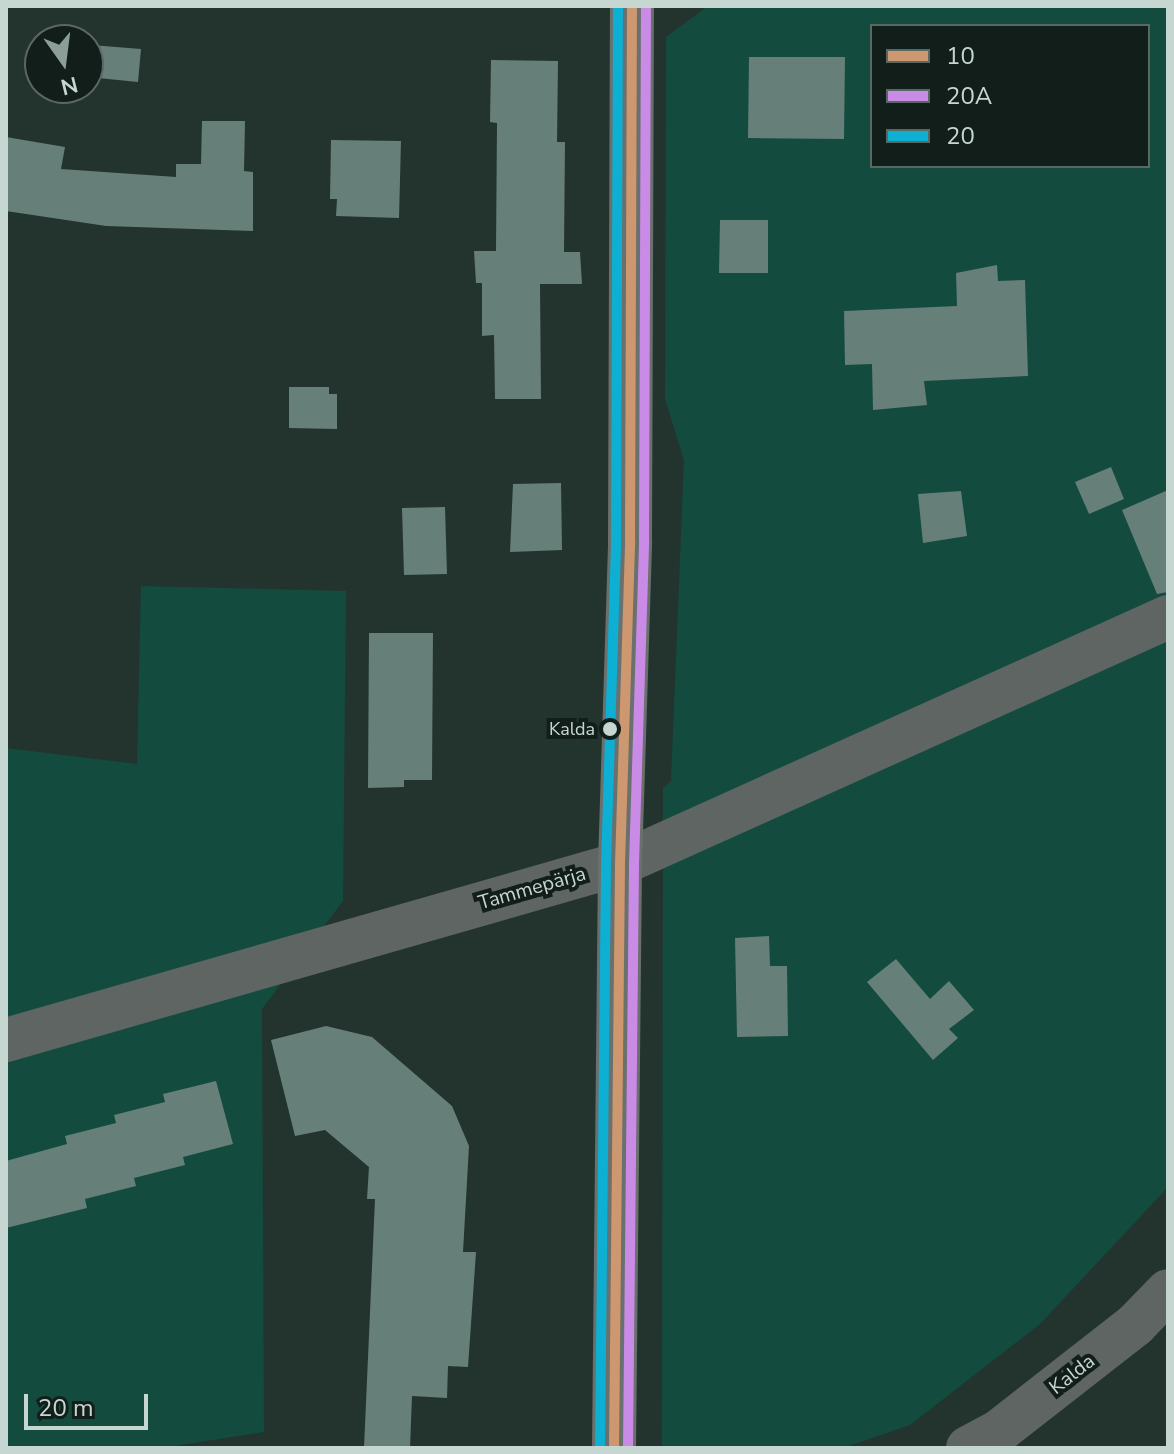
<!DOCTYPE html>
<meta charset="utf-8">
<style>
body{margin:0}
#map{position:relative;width:1174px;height:1454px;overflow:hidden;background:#23342f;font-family:"Nunito Sans",sans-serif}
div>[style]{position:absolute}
.green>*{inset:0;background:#134b3f}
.building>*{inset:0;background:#677f79}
.street>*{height:44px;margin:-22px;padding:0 22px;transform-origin:22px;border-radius:22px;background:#5e6563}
.secondary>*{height:44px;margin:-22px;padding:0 22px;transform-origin:22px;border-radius:22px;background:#69706e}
.bus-1>*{height:10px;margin:-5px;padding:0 5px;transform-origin:5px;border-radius:5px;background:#cd976f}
.bus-2>*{height:10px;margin:-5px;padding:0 5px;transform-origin:5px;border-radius:5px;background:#ca8be6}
.bus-3>*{height:10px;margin:-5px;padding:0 5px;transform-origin:5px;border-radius:5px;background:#0dafd3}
.dots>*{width:22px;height:22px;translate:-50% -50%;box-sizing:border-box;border:4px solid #121e1a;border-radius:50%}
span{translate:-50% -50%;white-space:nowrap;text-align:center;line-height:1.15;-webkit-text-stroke:8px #121e1a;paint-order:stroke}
.bus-label{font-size:18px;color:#c6d6d1}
.right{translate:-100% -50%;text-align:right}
.street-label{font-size:20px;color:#c6d6d1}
.frame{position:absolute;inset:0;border:8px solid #c6d6d1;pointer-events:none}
.legend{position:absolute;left:870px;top:24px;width:280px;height:144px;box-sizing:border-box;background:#121e1a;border:2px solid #5a6863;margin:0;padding:10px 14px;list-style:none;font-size:24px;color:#c6d6d1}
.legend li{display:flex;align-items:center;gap:16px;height:40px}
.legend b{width:40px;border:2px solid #5a6863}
.north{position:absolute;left:24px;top:24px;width:80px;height:80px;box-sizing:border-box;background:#121e1a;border:2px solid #5a6863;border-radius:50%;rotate:166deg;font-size:22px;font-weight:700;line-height:32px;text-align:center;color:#c6d6d1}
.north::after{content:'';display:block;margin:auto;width:28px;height:36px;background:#8d9d98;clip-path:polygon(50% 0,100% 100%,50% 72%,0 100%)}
.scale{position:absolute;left:24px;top:1394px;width:124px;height:36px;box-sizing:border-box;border:4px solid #c6d6d1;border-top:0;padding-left:10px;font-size:24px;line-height:28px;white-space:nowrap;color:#c6d6d1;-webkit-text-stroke:6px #121e1a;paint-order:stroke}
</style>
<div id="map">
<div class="green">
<i style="clip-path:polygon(evenodd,708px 6px,1168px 6px,1168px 1187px,1040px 1324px,910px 1425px,843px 1448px,667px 1448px,662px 1445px,663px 788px,671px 781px,684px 460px,665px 399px,666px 37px,708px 6px,872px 26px,1148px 26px,1148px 166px,872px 166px,872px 26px)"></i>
<i style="clip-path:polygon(141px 586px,346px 591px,343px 901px,262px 1009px,264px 1432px,161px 1448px,6px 1448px,6px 748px,137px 764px)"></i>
</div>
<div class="building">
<i style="clip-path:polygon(91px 45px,141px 49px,138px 82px,88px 77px)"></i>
<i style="clip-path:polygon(749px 57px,845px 57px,844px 139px,748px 138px)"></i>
<i style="clip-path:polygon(491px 60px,558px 61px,557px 142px,565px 142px,564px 252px,580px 252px,582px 284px,540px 284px,541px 399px,495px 399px,494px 335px,482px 336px,482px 283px,476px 283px,474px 251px,496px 251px,497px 123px,490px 122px)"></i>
<i style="clip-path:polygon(202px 121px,245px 121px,244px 171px,253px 172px,253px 231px,106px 226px,6px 211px,6px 137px,65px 147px,61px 169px,176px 177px,176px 164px,201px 164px)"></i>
<i style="clip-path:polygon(331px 140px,401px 141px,399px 218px,336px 216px,337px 199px,330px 199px)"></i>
<i style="clip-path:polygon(720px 220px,768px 220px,768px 273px,719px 273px)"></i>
<i style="clip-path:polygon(997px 265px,998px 281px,1025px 280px,1028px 376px,924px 381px,927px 405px,873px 410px,872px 364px,845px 365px,844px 311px,957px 306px,956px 273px)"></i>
<i style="clip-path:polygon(289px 387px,329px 387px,329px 394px,337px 394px,337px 429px,289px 428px)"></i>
<i style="clip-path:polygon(1111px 467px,1124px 499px,1089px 514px,1075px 482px)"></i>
<i style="clip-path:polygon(561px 483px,562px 550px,510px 552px,513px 484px)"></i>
<i style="clip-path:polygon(1168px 490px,1168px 592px,1157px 594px,1122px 510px)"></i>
<i style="clip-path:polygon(961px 491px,967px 536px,923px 543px,918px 494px)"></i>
<i style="clip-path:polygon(445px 507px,447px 574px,404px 575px,402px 508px)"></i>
<i style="clip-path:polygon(369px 633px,433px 633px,432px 780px,404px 780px,404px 787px,368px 788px)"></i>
<i style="clip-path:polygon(769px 936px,770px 966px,787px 966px,788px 1036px,737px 1037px,735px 938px)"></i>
<i style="clip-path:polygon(896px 959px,930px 999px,949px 981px,974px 1010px,949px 1029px,958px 1038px,933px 1060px,867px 982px)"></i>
<i style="clip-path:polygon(326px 1026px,372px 1037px,452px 1106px,469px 1146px,463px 1252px,476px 1252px,468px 1367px,448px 1366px,447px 1398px,412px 1396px,410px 1448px,364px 1448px,375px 1199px,367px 1199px,369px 1167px,325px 1130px,295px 1136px,271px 1040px)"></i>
<i style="clip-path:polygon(216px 1081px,233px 1144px,183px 1157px,185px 1165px,134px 1178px,136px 1186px,85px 1199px,87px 1208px,6px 1228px,6px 1161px,67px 1144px,65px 1136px,116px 1123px,114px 1115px,165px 1102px,163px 1094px)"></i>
</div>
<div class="street">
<i style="left:6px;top:1040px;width:639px;rotate:-15.99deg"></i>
<i style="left:620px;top:864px;width:601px;rotate:-24.26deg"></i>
<i style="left:968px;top:1448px;width:34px;rotate:-28deg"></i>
<i style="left:998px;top:1432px;width:174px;rotate:-38deg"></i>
<i style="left:1135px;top:1325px;width:47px;rotate:-45.9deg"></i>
</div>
<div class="secondary">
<i style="left:614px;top:1448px;width:584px;rotate:-89.41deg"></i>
<i style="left:620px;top:864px;width:324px;rotate:-88.2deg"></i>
<i style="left:630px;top:540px;width:534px;rotate:-89.79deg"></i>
</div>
<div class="bus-1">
<i style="left:614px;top:1448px;width:584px;rotate:-89.41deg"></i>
<i style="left:620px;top:864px;width:324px;rotate:-88.2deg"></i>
<i style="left:630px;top:540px;width:534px;rotate:-89.79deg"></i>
</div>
<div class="bus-2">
<i style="left:628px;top:1448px;width:584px;rotate:-89.41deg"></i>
<i style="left:634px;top:864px;width:324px;rotate:-88.2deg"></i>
<i style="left:644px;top:540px;width:534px;rotate:-89.79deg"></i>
</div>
<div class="bus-3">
<i style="left:600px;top:1448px;width:584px;rotate:-89.41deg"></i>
<i style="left:606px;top:864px;width:324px;rotate:-88.2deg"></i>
<i style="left:616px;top:540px;width:534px;rotate:-89.79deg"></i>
</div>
<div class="dots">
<i style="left:610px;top:729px;background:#c6d6d1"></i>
</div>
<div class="bus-label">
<span class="right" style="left:595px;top:729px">Kalda</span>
</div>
<div class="street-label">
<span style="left:532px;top:888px;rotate:-16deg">Tammepärja</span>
<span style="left:1072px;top:1374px;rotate:-38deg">Kalda</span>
</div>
<div class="frame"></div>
<ul class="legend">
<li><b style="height:10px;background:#cd976f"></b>10</li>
<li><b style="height:10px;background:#ca8be6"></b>20A</li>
<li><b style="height:10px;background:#0dafd3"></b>20</li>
</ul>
<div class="north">N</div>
<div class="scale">20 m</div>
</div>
